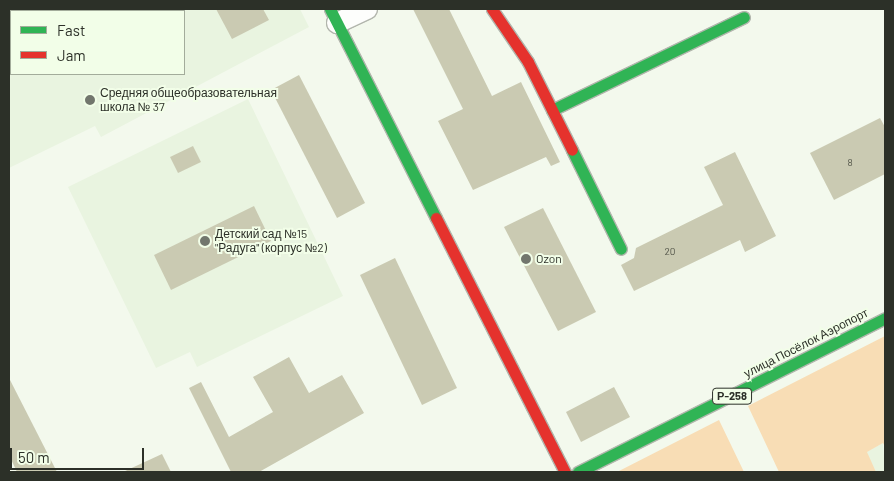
<!DOCTYPE html>
<meta charset="utf-8">
<style>
body{margin:0}
#map{position:relative;width:894px;height:481px;overflow:hidden;background:#f3f9ed;font-family:Barlow,sans-serif}
div>[style]{position:absolute}
.built>*{inset:0;background:#e9f4e0}
.green>*{inset:0;background:#f8ddb5}
.building>*{inset:0;background:#cacab2}
.roads{filter:drop-shadow(1px 0 #b2b6ad) drop-shadow(-1px 0 #b2b6ad) drop-shadow(0 1px #b2b6ad) drop-shadow(0 -1px #b2b6ad)}
.street>*{height:20px;margin:-10px;padding:0 10px;transform-origin:10px;border-radius:10px;background:#fdfefc}
.fast>*{height:11px;margin:-5.5px;padding:0 5.5px;transform-origin:5.5px;border-radius:5.5px;background:#30b455}
.jam>*{height:11px;margin:-5.5px;padding:0 5.5px;transform-origin:5.5px;border-radius:5.5px;background:#e5322d}
.dots>*{width:14px;height:14px;translate:-50% -50%;box-sizing:border-box;border:2px solid #f2fee8;border-radius:50%}
span{translate:-50% -50%;white-space:nowrap;text-align:center;line-height:1.15;-webkit-text-stroke:4px #f2fee8;paint-order:stroke}
.number-label{font-size:10px;color:#54564a}
.number-label span{-webkit-text-stroke-width:0}
.shield-label span{padding:1px 4px;background:#f2fee8;border:1px solid;border-radius:4px;-webkit-text-stroke-width:0}
.shield-label{font-size:11px;color:#2c3028;font-weight:700}
.poi-label{font-size:12px;color:#2c3028}
.left{translate:0 -50%;text-align:left}
.street-label{font-size:12px;color:#2c3028}
.frame{position:absolute;inset:0;border:10px solid #2c3028;pointer-events:none}
.legend{position:absolute;left:10px;top:10px;width:175px;height:65px;box-sizing:border-box;background:#f2fee8;border:1px solid #a3ac9b;margin:0;padding:6px 9px;list-style:none;font-size:15px;color:#2c3028}
.legend li{display:flex;align-items:center;gap:10px;height:25px}
.legend b{width:25px;border:1px solid #a3ac9b}
.scale{position:absolute;left:10px;top:448px;width:134px;height:22px;box-sizing:border-box;border:2px solid #2c3028;border-top:0;padding-left:6px;font-size:15px;line-height:18px;white-space:nowrap;color:#2c3028;-webkit-text-stroke:4px #f2fee8;paint-order:stroke}
</style>
<div id="map">
<div class="built">
<i style="clip-path:polygon(evenodd,9px 9px,300px 9px,309px 27px,101px 137px,95px 126px,9px 168px,9px 9px,11px 11px,184px 11px,184px 74px,11px 74px,11px 11px)"></i>
<i style="clip-path:polygon(248px 99px,343px 296px,197px 367px,190px 352px,156px 368px,68px 187px)"></i>
<i style="clip-path:polygon(883px 443px,885px 472px,876px 472px,866px 452px)"></i>
</div>
<div class="green">
<i style="clip-path:polygon(885px 336px,885px 447px,883px 443px,867px 452px,876px 472px,779px 472px,748px 406px)"></i>
<i style="clip-path:polygon(719px 420px,744px 472px,616px 472px,617px 472px)"></i>
</div>
<div class="building">
<i style="clip-path:polygon(216px 9px,263px 9px,269px 20px,232px 39px)"></i>
<i style="clip-path:polygon(413px 9px,449px 9px,492px 96px,521px 82px,560px 162px,551px 166px,546px 157px,473px 190px,438px 121px,463px 109px)"></i>
<i style="clip-path:polygon(299px 75px,365px 203px,337px 218px,271px 90px)"></i>
<i style="clip-path:polygon(880px 118px,885px 127px,885px 174px,834px 200px,810px 153px)"></i>
<i style="clip-path:polygon(193px 146px,201px 162px,178px 173px,170px 157px)"></i>
<i style="clip-path:polygon(735px 152px,776px 236px,745px 252px,740px 240px,634px 291px,621px 265px,634px 258px,636px 248px,723px 205px,704px 167px)"></i>
<i style="clip-path:polygon(254px 206px,271px 241px,171px 290px,154px 255px)"></i>
<i style="clip-path:polygon(543px 208px,596px 312px,558px 331px,504px 227px)"></i>
<i style="clip-path:polygon(395px 258px,457px 388px,422px 405px,360px 275px)"></i>
<i style="clip-path:polygon(289px 357px,309px 393px,342px 375px,364px 413px,259px 472px,231px 472px,189px 388px,201px 382px,229px 437px,273px 412px,253px 377px)"></i>
<i style="clip-path:polygon(9px 378px,57px 472px,17px 472px,9px 455px)"></i>
<i style="clip-path:polygon(614px 387px,630px 417px,581px 442px,566px 412px)"></i>
<i style="clip-path:polygon(162px 454px,171px 472px,123px 472px)"></i>
</div>
<div class="roads">
<div class="street">
<i style="left:337px;top:23px;width:33px;rotate:-25deg"></i>
</div>
<div class="fast">
<i style="left:330px;top:9px;width:234px;rotate:63.1deg"></i>
<i style="left:552px;top:110px;width:213px;rotate:-25.8deg"></i>
<i style="left:572px;top:150px;width:110px;rotate:63.7deg"></i>
<i style="left:578px;top:472px;width:343px;rotate:-26.6deg"></i>
</div>
<div class="jam">
<i style="left:492px;top:9px;width:64px;rotate:55.8deg"></i>
<i style="left:528px;top:62px;width:98px;rotate:63.4deg"></i>
<i style="left:436px;top:218px;width:285px;rotate:63.1deg"></i>
</div>
</div>
<div class="dots">
<i style="left:90px;top:100px;background:#72766d"></i>
<i style="left:205px;top:241px;background:#72766d"></i>
<i style="left:526px;top:259px;background:#72766d"></i>
</div>
<div class="number-label">
<span style="left:850px;top:163px">8</span>
<span style="left:670px;top:252px">20</span>
</div>
<div class="shield-label">
<span style="left:732px;top:396px">Р-258</span>
</div>
<div class="poi-label">
<span class="left" style="left:100px;top:100px">Средняя общеобразовательная<br>школа № 37</span>
<span class="left" style="left:215px;top:241px">Детский сад №15<br>"Радуга" (корпус №2)</span>
<span class="left" style="left:536px;top:259px">Ozon</span>
</div>
<div class="street-label">
<span style="left:806px;top:343px;rotate:-27deg">улица Посёлок Аэропорт</span>
</div>
<div class="frame"></div>
<ul class="legend">
<li><b style="height:6px;background:#30b455"></b>Fast</li>
<li><b style="height:6px;background:#e5322d"></b>Jam</li>
</ul>
<div class="scale">50 m</div>
</div>
